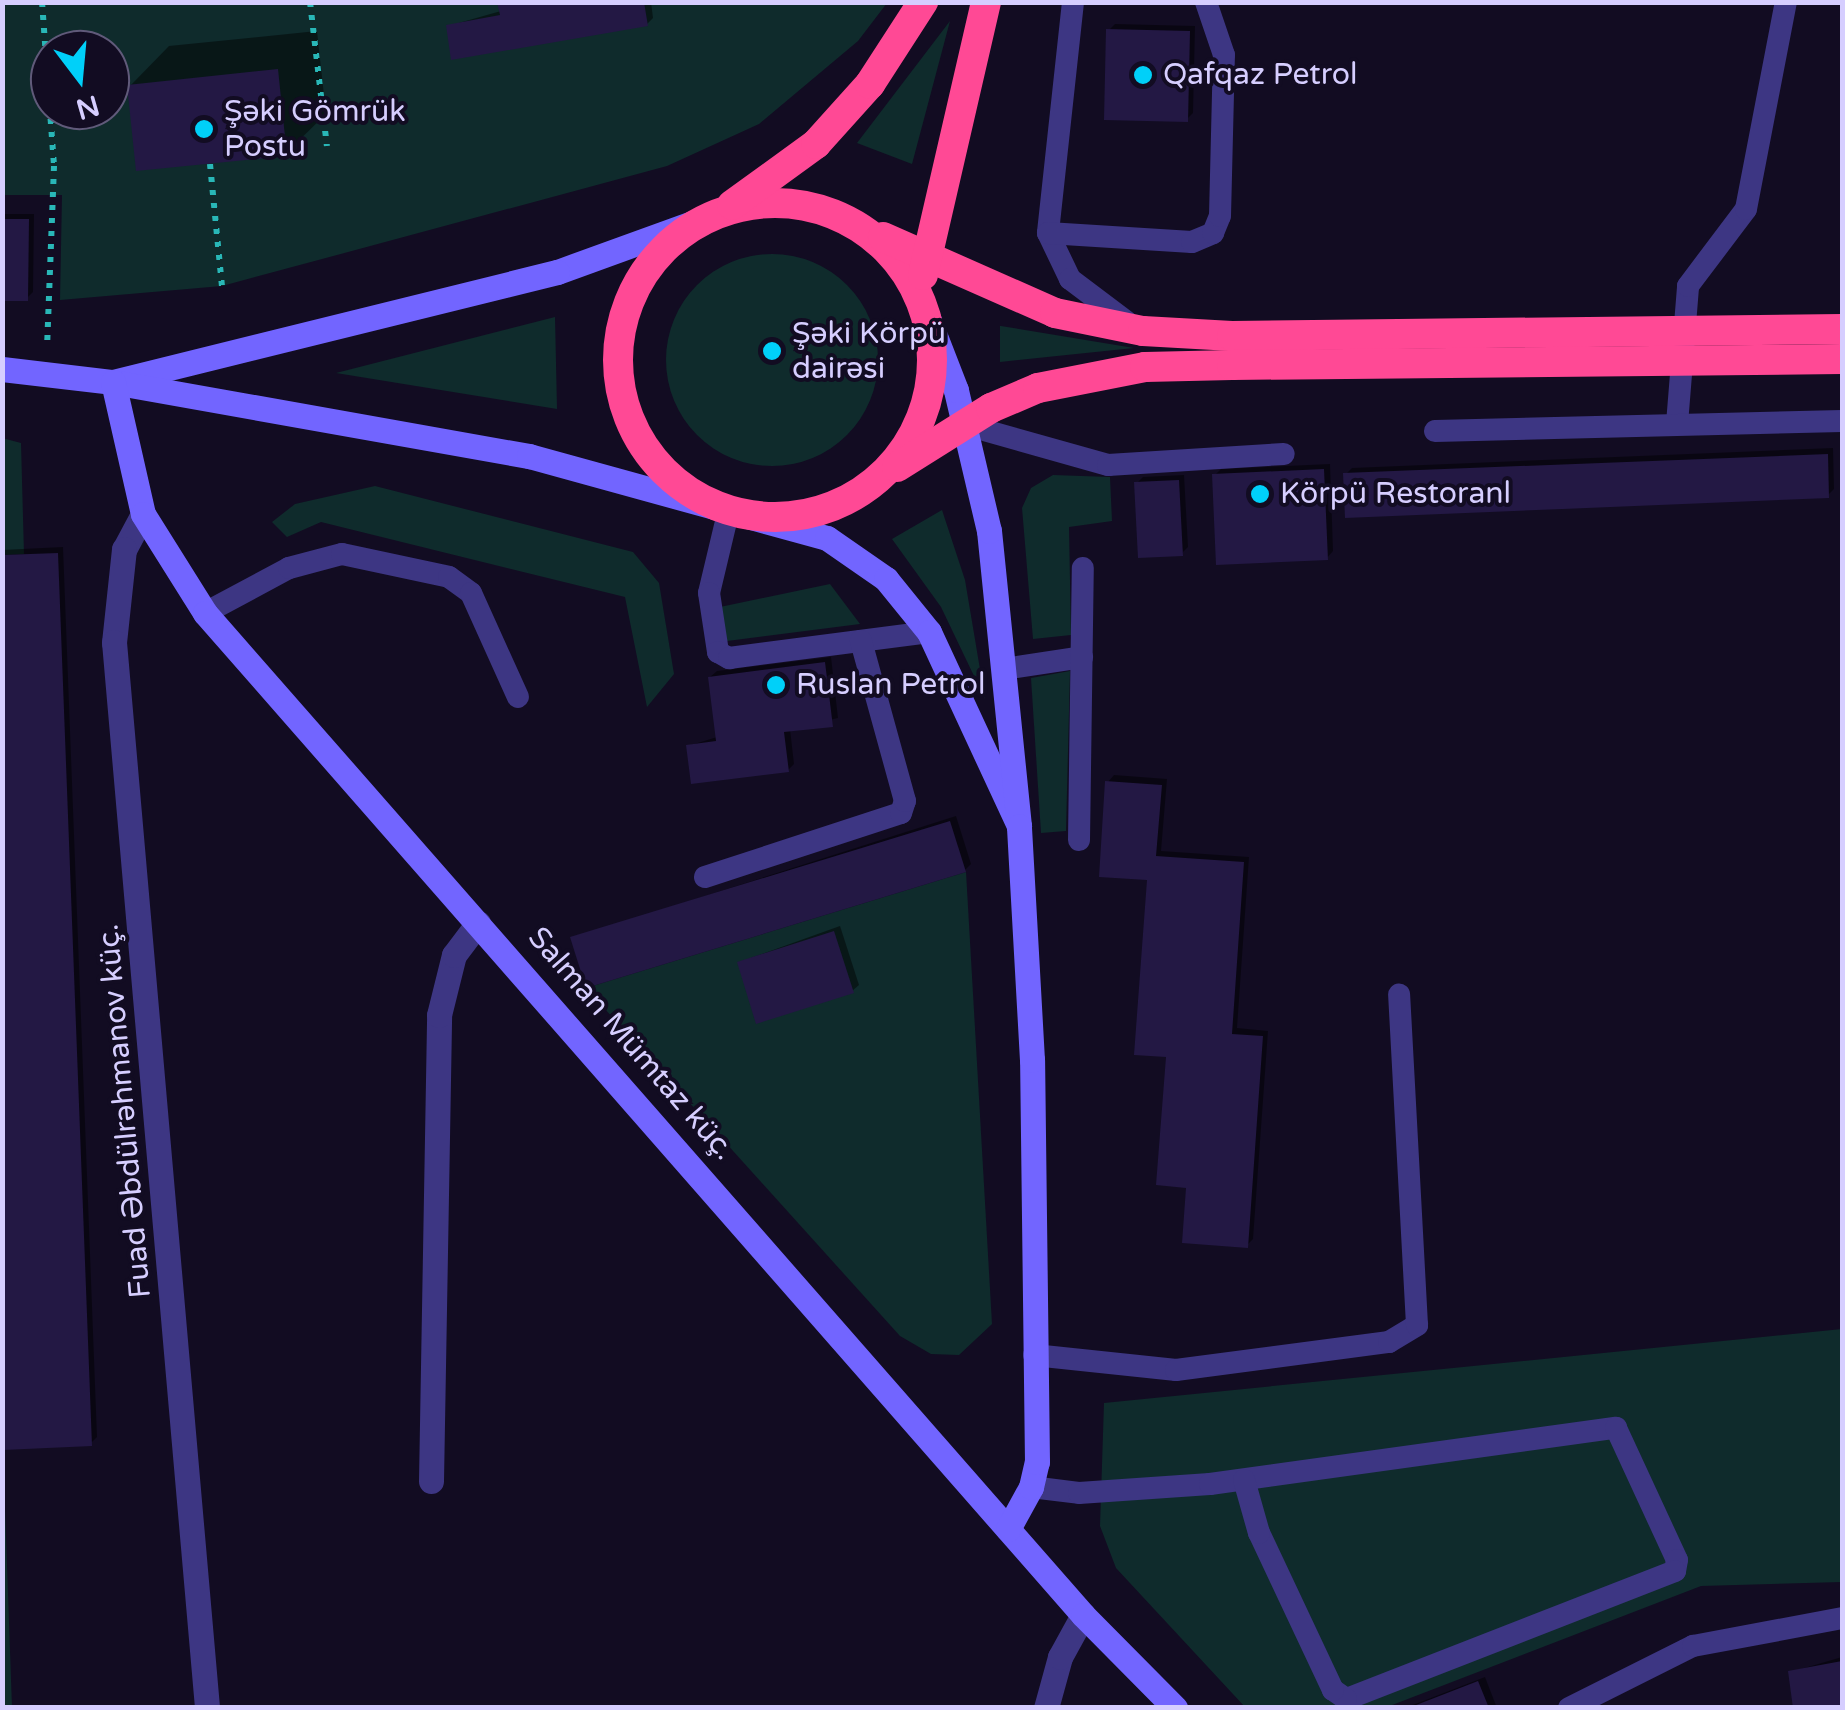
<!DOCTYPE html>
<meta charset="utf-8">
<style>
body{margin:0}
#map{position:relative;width:1845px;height:1710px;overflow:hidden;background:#120c22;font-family:"Varela Round",sans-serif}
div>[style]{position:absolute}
.green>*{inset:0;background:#0f2b2c}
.round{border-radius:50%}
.shadow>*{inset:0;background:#0007}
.building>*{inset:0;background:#231844}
.path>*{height:6px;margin-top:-3px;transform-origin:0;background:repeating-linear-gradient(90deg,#29b7b7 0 5px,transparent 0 13px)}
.lane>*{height:22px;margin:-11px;padding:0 11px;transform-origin:11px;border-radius:11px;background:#3d3683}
.street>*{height:25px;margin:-12.5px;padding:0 12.5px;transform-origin:12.5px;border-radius:12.5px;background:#3d3683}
.secondary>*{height:25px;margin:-12.5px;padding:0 12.5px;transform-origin:12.5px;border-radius:12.5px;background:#7265ff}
.highway>*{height:30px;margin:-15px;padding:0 15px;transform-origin:15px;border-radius:15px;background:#ff4995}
.highway>.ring{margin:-15px;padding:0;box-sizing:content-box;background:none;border:30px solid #ff4995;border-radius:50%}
.highway-bridge>*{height:30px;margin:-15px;padding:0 15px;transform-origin:15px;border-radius:15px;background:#ff4995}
.dots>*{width:28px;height:28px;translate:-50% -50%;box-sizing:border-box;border:5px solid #120c22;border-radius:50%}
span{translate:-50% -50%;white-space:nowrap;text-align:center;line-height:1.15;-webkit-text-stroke:8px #120c22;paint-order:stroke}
.poi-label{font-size:30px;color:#d6ceff}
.left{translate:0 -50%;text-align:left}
.street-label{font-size:30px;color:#d6ceff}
.frame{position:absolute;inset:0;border:5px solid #d6ceff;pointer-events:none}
.north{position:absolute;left:30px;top:30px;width:100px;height:100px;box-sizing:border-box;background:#120c22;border:2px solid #605a7a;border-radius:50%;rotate:164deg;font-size:28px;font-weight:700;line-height:40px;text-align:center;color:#d6ceff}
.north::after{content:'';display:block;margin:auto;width:35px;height:45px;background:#00d0f9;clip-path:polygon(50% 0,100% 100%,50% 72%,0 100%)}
</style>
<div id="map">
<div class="green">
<i style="clip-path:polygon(evenodd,3px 3px,887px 3px,858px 41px,759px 124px,667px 166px,222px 286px,60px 300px,62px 195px,3px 195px,3px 3px,50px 50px,110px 50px,110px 110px,50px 110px,50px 50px)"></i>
<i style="clip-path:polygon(950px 21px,912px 164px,857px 143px)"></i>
<i class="round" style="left:666px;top:254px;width:212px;height:212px"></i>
<i style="clip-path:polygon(555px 317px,557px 409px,336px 373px)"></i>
<i style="clip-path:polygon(1000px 326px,1001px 326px,1134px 348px,1000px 362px)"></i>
<i style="clip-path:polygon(2px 438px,21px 443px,24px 554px,3px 555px)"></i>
<i style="clip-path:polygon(1053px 475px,1110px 477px,1112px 521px,1069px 527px,1071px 635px,1033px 639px,1022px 508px,1031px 488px)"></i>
<i style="clip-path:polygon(375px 486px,633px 552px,659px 583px,674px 674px,647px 707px,625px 597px,321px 522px,287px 537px,272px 522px,295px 504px)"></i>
<i style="clip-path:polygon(942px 510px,965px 580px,985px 699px,941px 607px,892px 539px)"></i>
<i style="clip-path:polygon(830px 584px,860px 624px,727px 641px,720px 607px)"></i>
<i style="clip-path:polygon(1070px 671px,1066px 831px,1041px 833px,1031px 678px)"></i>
<i style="clip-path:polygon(966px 872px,992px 1324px,959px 1355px,931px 1354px,900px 1336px,586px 988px)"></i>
<i style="clip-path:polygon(1842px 1329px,1842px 1582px,1701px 1586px,1387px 1707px,1245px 1707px,1116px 1568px,1100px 1526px,1104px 1403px)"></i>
<i style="clip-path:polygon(2px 1441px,3px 1450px,12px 1708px,2px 1707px)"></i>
</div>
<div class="shadow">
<i style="clip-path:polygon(500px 2px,651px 2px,653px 18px,647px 24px,448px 26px,501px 11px)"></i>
<i style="clip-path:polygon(1115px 24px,1195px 26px,1193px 113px,1187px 119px,1109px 30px)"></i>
<i style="clip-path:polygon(317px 31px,326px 114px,286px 153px,130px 86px,169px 46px)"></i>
<i style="clip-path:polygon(2px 214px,34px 214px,33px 292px,26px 299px,2px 298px)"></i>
<i style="clip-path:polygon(1833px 448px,1834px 489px,1828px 495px,1346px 474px,1352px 468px)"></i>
<i style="clip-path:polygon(1330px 464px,1333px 551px,1327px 558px,1215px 475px,1221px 469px)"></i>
<i style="clip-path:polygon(1184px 475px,1188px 547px,1182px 553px,1137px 483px,1143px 477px)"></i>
<i style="clip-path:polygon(63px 547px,97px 1437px,91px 1443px,5px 1447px,2px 550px)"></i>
<i style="clip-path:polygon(831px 657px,838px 718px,790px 729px,794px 764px,788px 770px,688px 746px,717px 737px,710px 677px,717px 671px)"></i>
<i style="clip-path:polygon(1114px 775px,1167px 779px,1161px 851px,1249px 857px,1237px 1028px,1268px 1031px,1253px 1239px,1247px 1245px,1189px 1185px,1150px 877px,1108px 782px)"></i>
<i style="clip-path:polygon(956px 816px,971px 864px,965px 870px,573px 938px)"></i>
<i style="clip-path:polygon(840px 926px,859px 985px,852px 991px,740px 962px)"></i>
<i style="clip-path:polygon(1842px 1657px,1842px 1708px,1796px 1708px,1791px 1672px)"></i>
<i style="clip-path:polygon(1485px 1677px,1497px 1708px,1405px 1708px)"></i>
</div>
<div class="building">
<i style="clip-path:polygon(497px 2px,644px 2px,648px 26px,451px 60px,446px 25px,500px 15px)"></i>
<i style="clip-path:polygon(1106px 29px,1190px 31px,1188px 122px,1104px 120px)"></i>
<i style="clip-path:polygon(278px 69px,287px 156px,136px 171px,127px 85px)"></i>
<i style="clip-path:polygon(2px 219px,29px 219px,28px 301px,2px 301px)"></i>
<i style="clip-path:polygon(1828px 454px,1829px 498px,1345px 518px,1343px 473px)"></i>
<i style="clip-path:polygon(1324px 469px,1328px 560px,1216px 565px,1212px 474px)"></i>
<i style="clip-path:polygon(1179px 480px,1183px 556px,1138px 558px,1134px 482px)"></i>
<i style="clip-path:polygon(58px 553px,92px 1446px,3px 1450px,2px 555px)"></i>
<i style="clip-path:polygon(825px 662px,833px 727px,784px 732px,789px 772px,691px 784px,686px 745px,716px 741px,708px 677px)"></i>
<i style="clip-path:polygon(1105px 781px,1162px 785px,1156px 856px,1244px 862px,1232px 1034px,1263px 1036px,1248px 1248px,1182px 1243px,1186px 1188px,1156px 1185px,1166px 1057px,1134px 1055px,1147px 880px,1099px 877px)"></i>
<i style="clip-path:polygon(950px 821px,966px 872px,586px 988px,570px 937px)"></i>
<i style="clip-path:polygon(834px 931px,854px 993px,756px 1024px,737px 962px)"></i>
<i style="clip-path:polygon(1842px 1661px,1842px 1708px,1793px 1708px,1788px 1671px)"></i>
<i style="clip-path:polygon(1478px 1681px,1489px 1708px,1411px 1708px,1411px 1707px)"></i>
</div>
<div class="path">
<i style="left:42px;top:2px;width:164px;rotate:85.8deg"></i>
<i style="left:54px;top:166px;width:180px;rotate:92.2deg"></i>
<i style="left:310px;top:2px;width:145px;rotate:83.3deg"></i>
<i style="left:210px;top:164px;width:123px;rotate:84.4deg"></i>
</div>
<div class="lane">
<i style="left:1073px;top:2px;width:232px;rotate:96.2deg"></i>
<i style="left:1048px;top:233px;width:51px;rotate:64.4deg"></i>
<i style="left:1070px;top:279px;width:71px;rotate:37deg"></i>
<i style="left:1048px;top:233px;width:144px;rotate:3.6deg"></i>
<i style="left:1192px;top:242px;width:23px;rotate:-23deg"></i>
<i style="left:1213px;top:233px;width:18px;rotate:-68deg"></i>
<i style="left:1220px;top:216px;width:161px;rotate:-88.6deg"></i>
<i style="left:1224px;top:55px;width:56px;rotate:-108.8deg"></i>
<i style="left:1677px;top:424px;width:138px;rotate:-85.4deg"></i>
<i style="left:1688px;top:286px;width:96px;rotate:-53deg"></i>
<i style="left:1746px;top:209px;width:211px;rotate:-79.1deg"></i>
<i style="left:966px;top:425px;width:148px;rotate:15.7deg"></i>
<i style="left:1108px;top:465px;width:176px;rotate:-3.6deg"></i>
<i style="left:1435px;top:431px;width:407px;rotate:-1.4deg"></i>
<i style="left:729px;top:509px;width:86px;rotate:103.4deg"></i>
<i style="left:709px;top:593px;width:60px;rotate:81.3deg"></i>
<i style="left:718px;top:652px;width:13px;rotate:29deg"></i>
<i style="left:729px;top:658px;width:202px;rotate:-7.4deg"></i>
<i style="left:205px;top:613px;width:95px;rotate:-28.2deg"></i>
<i style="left:289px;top:568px;width:55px;rotate:-14.8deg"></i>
<i style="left:342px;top:554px;width:109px;rotate:12.1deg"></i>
<i style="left:449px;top:577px;width:27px;rotate:36deg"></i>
<i style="left:471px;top:593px;width:114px;rotate:65.7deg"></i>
<i style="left:1004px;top:669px;width:79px;rotate:-8.7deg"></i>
<i style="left:1079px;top:840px;width:272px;rotate:-89.2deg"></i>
<i style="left:705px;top:877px;width:206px;rotate:-18.1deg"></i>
<i style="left:901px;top:813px;width:13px;rotate:-72deg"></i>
<i style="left:905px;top:801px;width:166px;rotate:-105.4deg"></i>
<i style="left:1034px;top:1355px;width:143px;rotate:6deg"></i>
<i style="left:1176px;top:1370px;width:215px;rotate:-7.5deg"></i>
<i style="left:1389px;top:1342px;width:33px;rotate:-31deg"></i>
<i style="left:1417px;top:1325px;width:331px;rotate:-93.1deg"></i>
<i style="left:1031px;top:1487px;width:48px;rotate:7.1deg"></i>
<i style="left:1079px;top:1493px;width:131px;rotate:-3.9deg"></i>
<i style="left:1210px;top:1484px;width:410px;rotate:-7.9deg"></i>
<i style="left:1616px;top:1428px;width:145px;rotate:65.2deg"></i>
<i style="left:1677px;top:1560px;width:11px;rotate:100deg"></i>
<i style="left:1675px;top:1571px;width:353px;rotate:158.7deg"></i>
<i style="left:1346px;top:1699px;width:16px;rotate:-145deg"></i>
<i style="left:1333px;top:1690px;width:174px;rotate:-115.2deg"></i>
<i style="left:1259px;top:1533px;width:55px;rotate:-105.8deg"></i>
<i style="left:1569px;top:1708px;width:139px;rotate:-26.6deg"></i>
<i style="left:1693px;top:1646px;width:152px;rotate:-10.6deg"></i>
</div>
<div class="street">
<i style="left:143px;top:514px;width:40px;rotate:118deg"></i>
<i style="left:124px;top:549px;width:94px;rotate:96.1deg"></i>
<i style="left:114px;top:642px;width:1070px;rotate:85.01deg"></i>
<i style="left:431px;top:1481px;width:466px;rotate:-89deg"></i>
<i style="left:439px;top:1015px;width:62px;rotate:-76deg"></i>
<i style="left:454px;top:955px;width:40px;rotate:-53deg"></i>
<i style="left:1046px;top:1708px;width:53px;rotate:-74.6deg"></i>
<i style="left:1060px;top:1657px;width:48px;rotate:-61.3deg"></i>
</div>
<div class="secondary">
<i style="left:720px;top:213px;width:173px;rotate:160.1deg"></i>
<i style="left:557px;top:272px;width:457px;rotate:166.1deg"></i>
<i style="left:113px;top:382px;width:423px;rotate:10.1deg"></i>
<i style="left:529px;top:456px;width:309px;rotate:15.4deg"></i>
<i style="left:827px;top:538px;width:72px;rotate:34.8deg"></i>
<i style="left:886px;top:579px;width:68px;rotate:50.9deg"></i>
<i style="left:929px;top:632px;width:214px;rotate:65.1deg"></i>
<i style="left:1019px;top:826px;width:297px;rotate:-95.8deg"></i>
<i style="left:989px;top:531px;width:145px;rotate:-103.2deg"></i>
<i style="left:956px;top:390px;width:100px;rotate:-111.2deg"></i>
<i style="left:2px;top:369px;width:112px;rotate:6.7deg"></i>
<i style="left:113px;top:382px;width:135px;rotate:77.2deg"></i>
<i style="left:143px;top:514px;width:117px;rotate:57.9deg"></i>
<i style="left:205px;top:613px;width:1332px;rotate:48.77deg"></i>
<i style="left:1083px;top:1615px;width:131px;rotate:45.3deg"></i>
<i style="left:1008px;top:1529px;width:48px;rotate:-61.3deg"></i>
<i style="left:1031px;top:1487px;width:26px;rotate:-77deg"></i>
<i style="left:1037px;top:1462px;width:402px;rotate:-90.7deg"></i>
<i style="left:1032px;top:1060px;width:234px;rotate:-93.2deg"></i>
</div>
<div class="highway">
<i class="ring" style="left:618px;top:203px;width:284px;height:284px"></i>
<i style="left:732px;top:205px;width:104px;rotate:-36deg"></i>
<i style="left:816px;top:144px;width:81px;rotate:-48deg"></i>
<i style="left:870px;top:84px;width:98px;rotate:-57.1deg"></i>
<i style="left:883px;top:237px;width:188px;rotate:23.8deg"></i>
<i style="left:1055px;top:313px;width:90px;rotate:11.6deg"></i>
<i style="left:1143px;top:331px;width:89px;rotate:3.2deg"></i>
<i style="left:923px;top:275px;width:280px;rotate:-77deg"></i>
<i style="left:897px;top:467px;width:111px;rotate:-32.1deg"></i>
<i style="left:991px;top:408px;width:51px;rotate:-23.1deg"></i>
<i style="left:1038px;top:388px;width:109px;rotate:-11.1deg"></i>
<i style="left:1145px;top:367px;width:87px;rotate:-1.3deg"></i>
</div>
<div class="highway-bridge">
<i style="left:1232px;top:336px;width:610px;rotate:-0.66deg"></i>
<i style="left:1232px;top:365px;width:610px;rotate:-0.56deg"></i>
</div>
<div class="dots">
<i style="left:1143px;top:75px;background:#00d0f9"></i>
<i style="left:204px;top:129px;background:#00d0f9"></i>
<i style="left:772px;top:351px;background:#00d0f9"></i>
<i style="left:1260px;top:494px;background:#00d0f9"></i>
<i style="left:776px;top:685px;background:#00d0f9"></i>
</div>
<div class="poi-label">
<span class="left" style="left:1163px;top:75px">Qafqaz Petrol</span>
<span class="left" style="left:224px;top:129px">Şəki Gömrük<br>Postu</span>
<span class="left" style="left:792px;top:351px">Şəki Körpü<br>dairəsi</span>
<span class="left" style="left:1280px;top:494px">Körpü Restoranl</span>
<span class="left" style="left:796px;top:685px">Ruslan Petrol</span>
</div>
<div class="street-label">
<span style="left:631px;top:1044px;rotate:49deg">Salman Mümtaz küç.</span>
<span style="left:125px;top:1111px;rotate:-95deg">Fuad Əbdülrəhmanov küç.</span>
</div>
<div class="frame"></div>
<div class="north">N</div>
</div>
